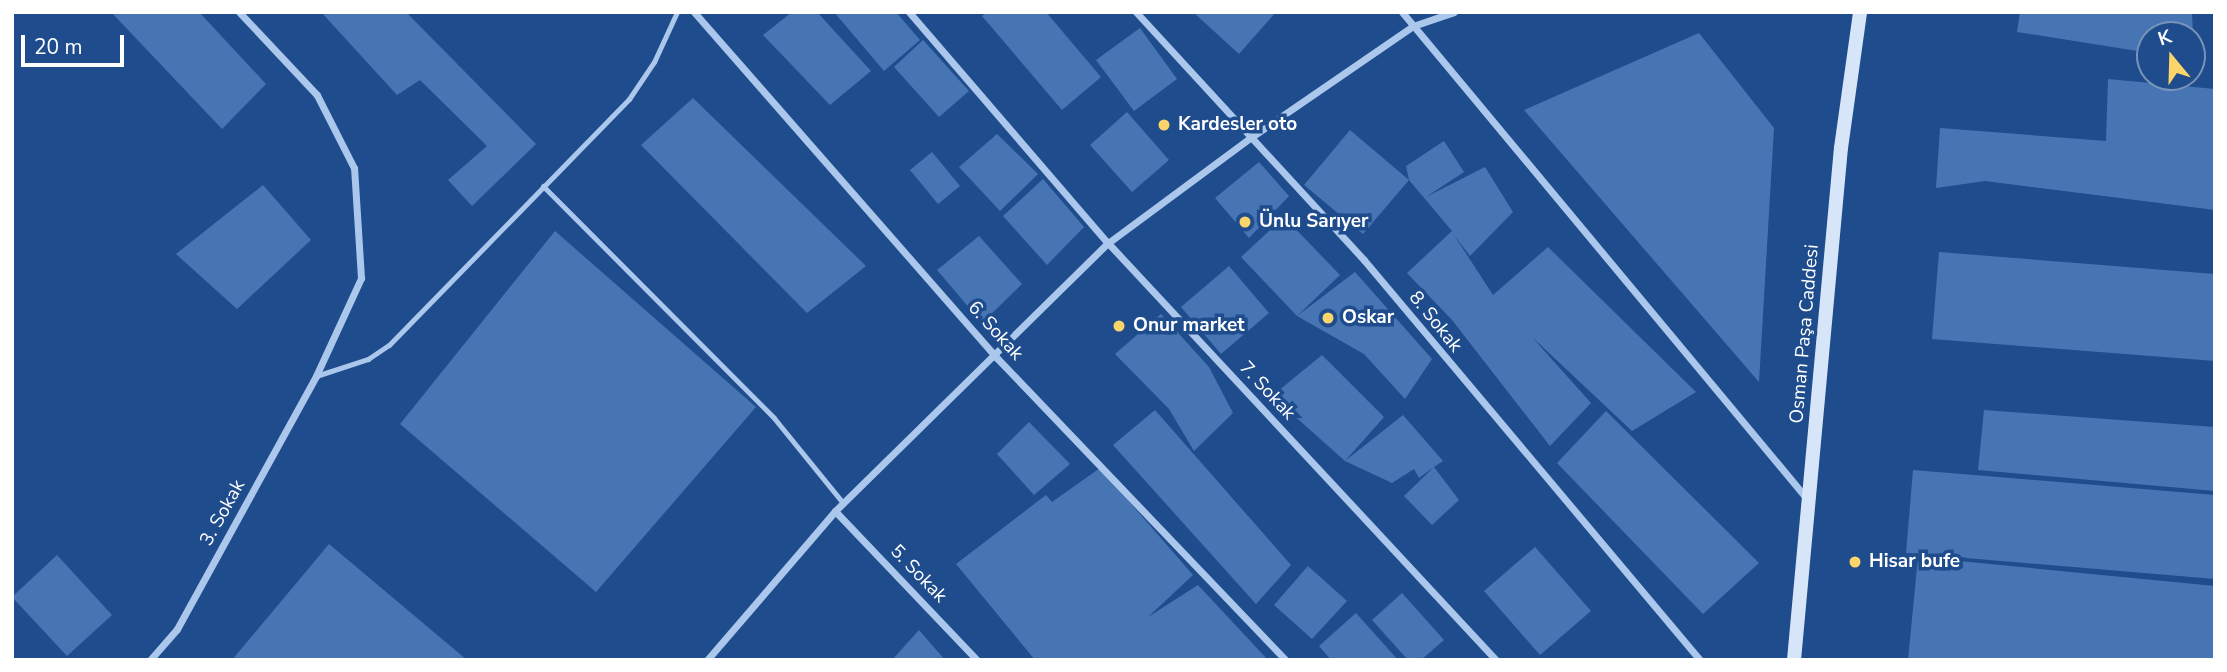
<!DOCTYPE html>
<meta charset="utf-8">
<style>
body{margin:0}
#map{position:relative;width:2227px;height:672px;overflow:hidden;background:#1e4c8c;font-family:"Nunito Sans",sans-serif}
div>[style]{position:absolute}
.building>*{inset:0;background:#4775b4}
.lane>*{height:5px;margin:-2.5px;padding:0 2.5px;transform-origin:2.5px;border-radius:2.5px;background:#abc7ec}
.street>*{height:7px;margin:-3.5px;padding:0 3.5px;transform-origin:3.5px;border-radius:3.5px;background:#abc7ec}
.secondary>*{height:14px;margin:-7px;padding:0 7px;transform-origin:7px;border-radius:7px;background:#d7e5f9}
.dots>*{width:19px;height:19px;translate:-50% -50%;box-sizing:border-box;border:4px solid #1e4c8c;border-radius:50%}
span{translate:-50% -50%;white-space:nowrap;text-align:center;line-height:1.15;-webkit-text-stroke:7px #1e4c8c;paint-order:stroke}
.poi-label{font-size:19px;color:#fff;font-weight:700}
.left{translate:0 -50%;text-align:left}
.street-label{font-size:19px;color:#fff}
.frame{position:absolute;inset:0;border:14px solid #fff;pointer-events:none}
.north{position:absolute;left:2136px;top:21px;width:70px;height:70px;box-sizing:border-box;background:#1e4c8c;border:2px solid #7894ba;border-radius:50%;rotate:341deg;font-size:19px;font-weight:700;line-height:28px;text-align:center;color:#fff}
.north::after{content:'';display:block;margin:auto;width:24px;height:32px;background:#fbd56a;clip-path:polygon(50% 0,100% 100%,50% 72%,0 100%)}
.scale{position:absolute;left:21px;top:35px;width:103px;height:32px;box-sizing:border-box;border:4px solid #fff;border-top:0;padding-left:9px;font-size:21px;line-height:24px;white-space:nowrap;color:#fff;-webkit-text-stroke:5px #1e4c8c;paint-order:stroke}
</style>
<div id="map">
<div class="building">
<i style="clip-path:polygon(111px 12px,199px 12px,266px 84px,222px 129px)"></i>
<i style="clip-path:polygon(321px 12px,406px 12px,536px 144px,472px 206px,448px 180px,487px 146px,420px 80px,397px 95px)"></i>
<i style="clip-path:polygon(792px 12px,817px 12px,871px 71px,830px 105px,763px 35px)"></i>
<i style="clip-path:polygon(834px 12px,896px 12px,920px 40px,884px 71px)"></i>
<i style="clip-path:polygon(987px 12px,1046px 12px,1101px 77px,1062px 110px,982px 16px)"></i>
<i style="clip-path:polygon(1193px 12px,1276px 12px,1239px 54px)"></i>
<i style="clip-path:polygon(2020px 12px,2192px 12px,2193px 35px,2150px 35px,2150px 53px,2017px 32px)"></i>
<i style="clip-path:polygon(1140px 28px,1177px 79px,1134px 111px,1096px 60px)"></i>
<i style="clip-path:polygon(1699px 33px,1774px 128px,1759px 382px,1524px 110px)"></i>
<i style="clip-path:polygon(923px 40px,969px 91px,939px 117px,894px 67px)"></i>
<i style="clip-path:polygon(2108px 79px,2215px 89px,2215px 210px,1985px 181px,1936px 188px,1940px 128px,2106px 141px)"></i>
<i style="clip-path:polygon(693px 98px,866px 266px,807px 313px,641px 145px)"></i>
<i style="clip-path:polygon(1127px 112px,1169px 160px,1132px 192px,1090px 145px)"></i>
<i style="clip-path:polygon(1350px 130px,1409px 180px,1363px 234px,1304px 185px)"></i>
<i style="clip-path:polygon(997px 134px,1038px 174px,1000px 211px,959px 167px)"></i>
<i style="clip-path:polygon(1444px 141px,1464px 172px,1426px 197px,1485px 167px,1513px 212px,1470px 256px,1454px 235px,1493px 295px,1548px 247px,1696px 392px,1632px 431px,1532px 337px,1591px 403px,1550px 446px,1452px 320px,1407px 273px,1452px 231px,1409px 180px,1406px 166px)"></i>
<i style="clip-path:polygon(932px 152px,960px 186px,938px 204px,910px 170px)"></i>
<i style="clip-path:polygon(1259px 162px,1289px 196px,1249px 238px,1215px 198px)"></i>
<i style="clip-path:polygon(1043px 179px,1084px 227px,1047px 265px,1003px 216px)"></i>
<i style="clip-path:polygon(263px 185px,311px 240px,237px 309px,176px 254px)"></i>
<i style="clip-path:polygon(1284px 217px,1340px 275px,1297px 316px,1241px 257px)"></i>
<i style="clip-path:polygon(555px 231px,756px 407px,596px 592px,400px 424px)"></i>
<i style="clip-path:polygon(979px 236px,1022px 284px,982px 323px,937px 270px)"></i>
<i style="clip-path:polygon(1939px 252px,2215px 274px,2215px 361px,1932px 339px)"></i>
<i style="clip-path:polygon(1229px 266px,1269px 313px,1221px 354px,1181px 307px)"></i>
<i style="clip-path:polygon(1355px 272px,1432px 359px,1405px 399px,1364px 354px,1297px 316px)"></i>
<i style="clip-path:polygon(1161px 314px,1209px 367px,1233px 413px,1194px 451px,1169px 409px,1115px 354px)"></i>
<i style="clip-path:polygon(1322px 355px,1384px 417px,1345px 461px,1403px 415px,1443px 461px,1434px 467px,1459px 500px,1432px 525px,1404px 496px,1434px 467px,1419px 478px,1414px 469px,1392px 483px,1345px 461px,1272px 396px)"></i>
<i style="clip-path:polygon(1155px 410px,1291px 565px,1256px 604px,1113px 445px)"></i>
<i style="clip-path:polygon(1984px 410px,2215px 427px,2215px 491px,1978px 470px)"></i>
<i style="clip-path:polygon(1606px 411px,1759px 563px,1703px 614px,1557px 463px)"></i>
<i style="clip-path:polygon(1029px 422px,1070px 464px,1034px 495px,997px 454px)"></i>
<i style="clip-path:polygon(1100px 468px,1193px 575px,1148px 617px,1198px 585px,1268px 660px,1035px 660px,956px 564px,1046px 495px,1052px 502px)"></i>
<i style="clip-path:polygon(1913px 470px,2215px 495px,2215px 579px,1906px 553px)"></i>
<i style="clip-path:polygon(329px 544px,467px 660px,232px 660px)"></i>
<i style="clip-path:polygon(1535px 547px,1591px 611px,1540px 655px,1484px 591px)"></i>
<i style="clip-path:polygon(57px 555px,112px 615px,67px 656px,12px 597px)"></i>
<i style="clip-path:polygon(1918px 557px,2215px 586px,2215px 660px,1908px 660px)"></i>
<i style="clip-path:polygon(1308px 566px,1347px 601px,1312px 639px,1274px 605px)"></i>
<i style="clip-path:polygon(1402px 593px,1444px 640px,1421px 660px,1408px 660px,1372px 620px)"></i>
<i style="clip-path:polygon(1356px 613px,1398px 660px,1331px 660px,1319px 646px)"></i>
<i style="clip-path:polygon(919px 630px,945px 660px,892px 660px)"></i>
</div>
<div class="lane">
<i style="left:543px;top:186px;width:327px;rotate:45.1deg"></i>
<i style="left:774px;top:418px;width:109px;rotate:50.9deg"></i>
<i style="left:316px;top:376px;width:55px;rotate:-18.1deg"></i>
<i style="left:368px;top:359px;width:25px;rotate:-34deg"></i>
<i style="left:389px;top:345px;width:344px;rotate:-45.7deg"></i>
<i style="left:629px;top:99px;width:45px;rotate:-56deg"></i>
<i style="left:654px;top:62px;width:55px;rotate:-65.3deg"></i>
</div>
<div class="street">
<i style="left:694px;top:12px;width:459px;rotate:48.8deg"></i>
<i style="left:996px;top:357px;width:419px;rotate:46.3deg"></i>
<i style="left:909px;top:12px;width:305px;rotate:49.3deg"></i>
<i style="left:1108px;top:243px;width:570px;rotate:47.06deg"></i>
<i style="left:1136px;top:12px;width:337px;rotate:47.4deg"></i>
<i style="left:1364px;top:260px;width:522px;rotate:49.97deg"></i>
<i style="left:1402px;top:12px;width:635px;rotate:50.24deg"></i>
<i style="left:835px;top:511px;width:206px;rotate:46.4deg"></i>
<i style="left:150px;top:660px;width:41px;rotate:-48.9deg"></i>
<i style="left:177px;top:629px;width:289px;rotate:-61.2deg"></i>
<i style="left:316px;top:376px;width:108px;rotate:-65.3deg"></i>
<i style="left:361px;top:278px;width:110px;rotate:-93.6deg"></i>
<i style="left:354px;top:168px;width:82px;rotate:-116.9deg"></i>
<i style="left:317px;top:95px;width:114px;rotate:-133.2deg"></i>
<i style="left:707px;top:660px;width:196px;rotate:-49.3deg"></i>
<i style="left:835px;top:511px;width:383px;rotate:-44.5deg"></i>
<i style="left:1108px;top:243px;width:177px;rotate:-36.5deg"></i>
<i style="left:1250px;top:138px;width:198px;rotate:-34.5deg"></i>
<i style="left:1413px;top:26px;width:43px;rotate:-18.9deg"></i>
</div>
<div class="secondary">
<i style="left:1794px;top:660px;width:514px;rotate:-84.76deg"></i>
<i style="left:1841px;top:148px;width:137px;rotate:-82deg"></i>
</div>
<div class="dots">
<i style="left:1164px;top:125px;background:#fbd56a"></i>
<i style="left:1245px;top:222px;background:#fbd56a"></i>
<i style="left:1328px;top:318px;background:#fbd56a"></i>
<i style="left:1119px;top:326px;background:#fbd56a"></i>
<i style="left:1855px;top:562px;background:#fbd56a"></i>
</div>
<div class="poi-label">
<span class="left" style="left:1178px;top:125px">Kardesler oto</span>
<span class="left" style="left:1259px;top:222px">Ünlu Sarıyer</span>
<span class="left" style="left:1342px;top:318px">Oskar</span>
<span class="left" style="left:1133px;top:326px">Onur market</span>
<span class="left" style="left:1869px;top:562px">Hisar bufe</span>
</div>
<div class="street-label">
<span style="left:1435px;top:322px;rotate:51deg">8. Sokak</span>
<span style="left:995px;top:331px;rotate:48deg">6. Sokak</span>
<span style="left:1805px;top:334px;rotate:-85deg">Osman Paşa Caddesi</span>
<span style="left:1267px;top:391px;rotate:47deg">7. Sokak</span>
<span style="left:223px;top:513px;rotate:-61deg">3. Sokak</span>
<span style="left:918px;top:574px;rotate:46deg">5. Sokak</span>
</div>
<div class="frame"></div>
<div class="north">K</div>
<div class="scale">20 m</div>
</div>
